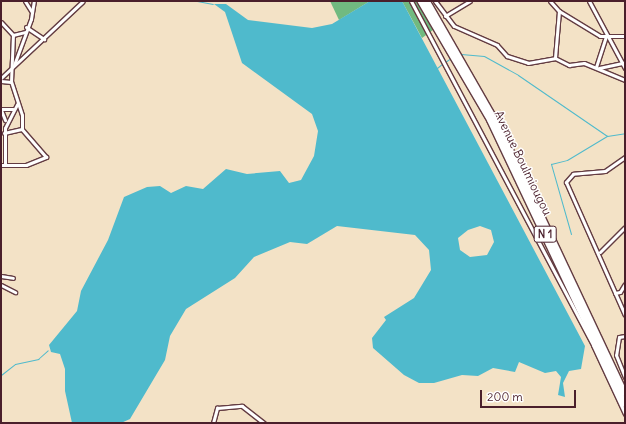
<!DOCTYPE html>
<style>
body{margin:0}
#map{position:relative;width:626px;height:424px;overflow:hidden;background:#f3e2c6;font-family:Delius,sans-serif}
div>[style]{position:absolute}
.forest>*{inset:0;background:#71ba80}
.water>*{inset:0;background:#4fbacc}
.stream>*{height:1px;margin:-0.5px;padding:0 0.5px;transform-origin:0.5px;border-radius:0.5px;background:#4fbacc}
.roads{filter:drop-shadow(1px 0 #633c42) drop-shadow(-1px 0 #633c42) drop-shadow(0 1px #633c42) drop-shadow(0 -1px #633c42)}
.street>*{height:3px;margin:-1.5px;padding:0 1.5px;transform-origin:1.5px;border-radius:1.5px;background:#fff}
.highway>*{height:5.5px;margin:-2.75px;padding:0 2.75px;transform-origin:2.75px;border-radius:2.75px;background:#fff}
span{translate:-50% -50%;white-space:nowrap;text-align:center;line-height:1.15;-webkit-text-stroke:3px #fff;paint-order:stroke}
.shield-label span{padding:1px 3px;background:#fff;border:1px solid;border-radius:3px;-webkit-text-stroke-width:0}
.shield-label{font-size:11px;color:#4a1f2b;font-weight:700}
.street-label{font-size:12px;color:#4a1f2b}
.frame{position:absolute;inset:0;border:2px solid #4a1f2b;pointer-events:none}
.scale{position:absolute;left:480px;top:390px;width:96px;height:18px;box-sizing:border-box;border:2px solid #4a1f2b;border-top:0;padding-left:5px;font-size:12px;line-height:14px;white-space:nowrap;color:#4a1f2b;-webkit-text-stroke:3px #fff;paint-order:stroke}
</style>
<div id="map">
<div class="forest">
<i style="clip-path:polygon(330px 1px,370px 1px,339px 20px)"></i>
<i style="clip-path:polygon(402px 1px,416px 1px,433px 30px,422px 38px)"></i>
</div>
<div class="water">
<i style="clip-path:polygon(evenodd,370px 1px,402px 1px,585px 346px,581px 369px,569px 371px,563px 383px,565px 397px,558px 395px,561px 377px,556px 371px,545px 373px,519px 362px,515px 372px,493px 368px,478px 376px,462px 375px,434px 383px,419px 383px,404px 375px,373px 348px,372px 338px,386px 320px,384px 317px,414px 298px,431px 270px,429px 250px,415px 235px,337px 226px,307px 244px,290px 242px,254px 257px,235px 278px,186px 309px,170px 336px,165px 360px,130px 419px,121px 423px,72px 423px,65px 391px,65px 369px,60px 354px,51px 352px,49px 345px,77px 311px,81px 291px,108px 240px,124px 197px,147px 187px,160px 186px,171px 193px,186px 186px,203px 189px,226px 169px,247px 174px,280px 171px,289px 183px,301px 180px,314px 156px,318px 131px,312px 114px,242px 63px,225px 12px,214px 4px,226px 4px,248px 20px,312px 28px,332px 24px,370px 1px,480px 226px,491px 230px,494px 242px,487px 255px,470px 257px,460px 250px,458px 238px,468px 230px,480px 226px)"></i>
</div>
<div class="stream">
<i style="left:197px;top:1px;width:16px;rotate:11deg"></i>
<i style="left:461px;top:54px;width:23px;rotate:5deg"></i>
<i style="left:484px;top:56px;width:39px;rotate:29deg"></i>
<i style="left:518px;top:75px;width:108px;rotate:34.4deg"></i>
<i style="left:445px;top:62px;width:7px;rotate:-34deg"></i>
<i style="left:437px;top:68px;width:6px;rotate:-39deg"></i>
<i style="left:571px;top:234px;width:73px;rotate:-105.9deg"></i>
<i style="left:551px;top:164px;width:16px;rotate:-14deg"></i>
<i style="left:567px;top:160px;width:47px;rotate:-31deg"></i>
<i style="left:607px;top:136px;width:18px;rotate:-9deg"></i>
<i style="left:1px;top:375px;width:18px;rotate:-38deg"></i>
<i style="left:15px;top:364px;width:24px;rotate:-12deg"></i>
<i style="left:38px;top:359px;width:13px;rotate:-42deg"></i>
</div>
<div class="roads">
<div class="street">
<i style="left:25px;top:1px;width:13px;rotate:58deg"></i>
<i style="left:411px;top:1px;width:389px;rotate:62.1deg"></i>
<i style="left:593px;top:345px;width:76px;rotate:65.1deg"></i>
<i style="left:435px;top:1px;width:31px;rotate:53deg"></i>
<i style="left:454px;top:26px;width:47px;rotate:23.8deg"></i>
<i style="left:497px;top:45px;width:15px;rotate:48deg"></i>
<i style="left:507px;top:56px;width:22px;rotate:18deg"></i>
<i style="left:528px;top:63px;width:27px;rotate:-10deg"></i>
<i style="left:555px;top:58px;width:16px;rotate:27deg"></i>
<i style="left:569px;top:65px;width:15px;rotate:-8deg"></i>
<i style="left:584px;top:63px;width:44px;rotate:22.5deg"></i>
<i style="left:550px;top:1px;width:13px;rotate:48deg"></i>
<i style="left:559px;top:11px;width:47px;rotate:94.9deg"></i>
<i style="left:589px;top:1px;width:76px;rotate:61.8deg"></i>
<i style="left:559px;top:11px;width:48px;rotate:31.4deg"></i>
<i style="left:600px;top:36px;width:25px"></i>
<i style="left:445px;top:16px;width:29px;rotate:-31deg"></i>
<i style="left:1px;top:22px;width:18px;rotate:47deg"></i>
<i style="left:13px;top:35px;width:12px;rotate:-14deg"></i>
<i style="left:26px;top:27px;width:22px;rotate:34deg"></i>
<i style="left:14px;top:65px;width:49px;rotate:-69.7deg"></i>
<i style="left:31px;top:19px;width:18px;rotate:-81deg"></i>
<i style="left:596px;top:67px;width:32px;rotate:-72deg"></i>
<i style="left:599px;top:68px;width:25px;rotate:-12deg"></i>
<i style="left:1px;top:78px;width:112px;rotate:-43.2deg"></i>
<i style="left:1px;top:81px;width:10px;rotate:6deg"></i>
<i style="left:1px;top:109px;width:12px"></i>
<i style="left:1px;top:110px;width:11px;rotate:68deg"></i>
<i style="left:4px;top:133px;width:18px;rotate:-13deg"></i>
<i style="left:625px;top:157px;width:24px;rotate:145deg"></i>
<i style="left:605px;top:171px;width:32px;rotate:175deg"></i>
<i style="left:573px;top:174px;width:11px;rotate:131deg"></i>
<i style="left:566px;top:182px;width:145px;rotate:66.1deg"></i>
<i style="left:1px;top:165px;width:25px"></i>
<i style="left:26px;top:165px;width:22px;rotate:-22deg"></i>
<i style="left:46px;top:157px;width:37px;rotate:-131deg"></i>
<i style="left:22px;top:129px;width:14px;rotate:-90deg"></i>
<i style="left:22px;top:115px;width:35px;rotate:-108deg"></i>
<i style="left:11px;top:82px;width:47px;rotate:-87.6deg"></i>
<i style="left:5px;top:165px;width:37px;rotate:-90deg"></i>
<i style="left:5px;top:128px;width:27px;rotate:-63deg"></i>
<i style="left:600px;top:252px;width:35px;rotate:-45deg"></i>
<i style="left:1px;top:276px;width:12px;rotate:9deg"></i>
<i style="left:1px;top:285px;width:16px;rotate:27deg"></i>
<i style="left:615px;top:293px;width:5px;rotate:-11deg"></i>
<i style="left:620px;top:292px;width:9px;rotate:-58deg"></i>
<i style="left:625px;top:336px;width:6px;rotate:171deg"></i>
<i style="left:619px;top:337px;width:18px;rotate:99deg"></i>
<i style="left:616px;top:355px;width:24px;rotate:68deg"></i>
<i style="left:213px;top:423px;width:16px;rotate:-75deg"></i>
<i style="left:217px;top:408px;width:25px;rotate:-5deg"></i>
<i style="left:242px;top:406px;width:28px;rotate:38deg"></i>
</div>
<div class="highway">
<i style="left:421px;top:1px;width:139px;rotate:59.7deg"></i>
<i style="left:491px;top:121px;width:313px;rotate:64.7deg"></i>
<i style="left:427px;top:1px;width:149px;rotate:60.2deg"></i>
<i style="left:501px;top:130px;width:291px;rotate:64.8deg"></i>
</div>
</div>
<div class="shield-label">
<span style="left:545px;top:234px">N 1</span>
</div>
<div class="street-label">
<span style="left:523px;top:163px;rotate:64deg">Avenue Boulmiougou</span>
</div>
<div class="frame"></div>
<div class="scale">200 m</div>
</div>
